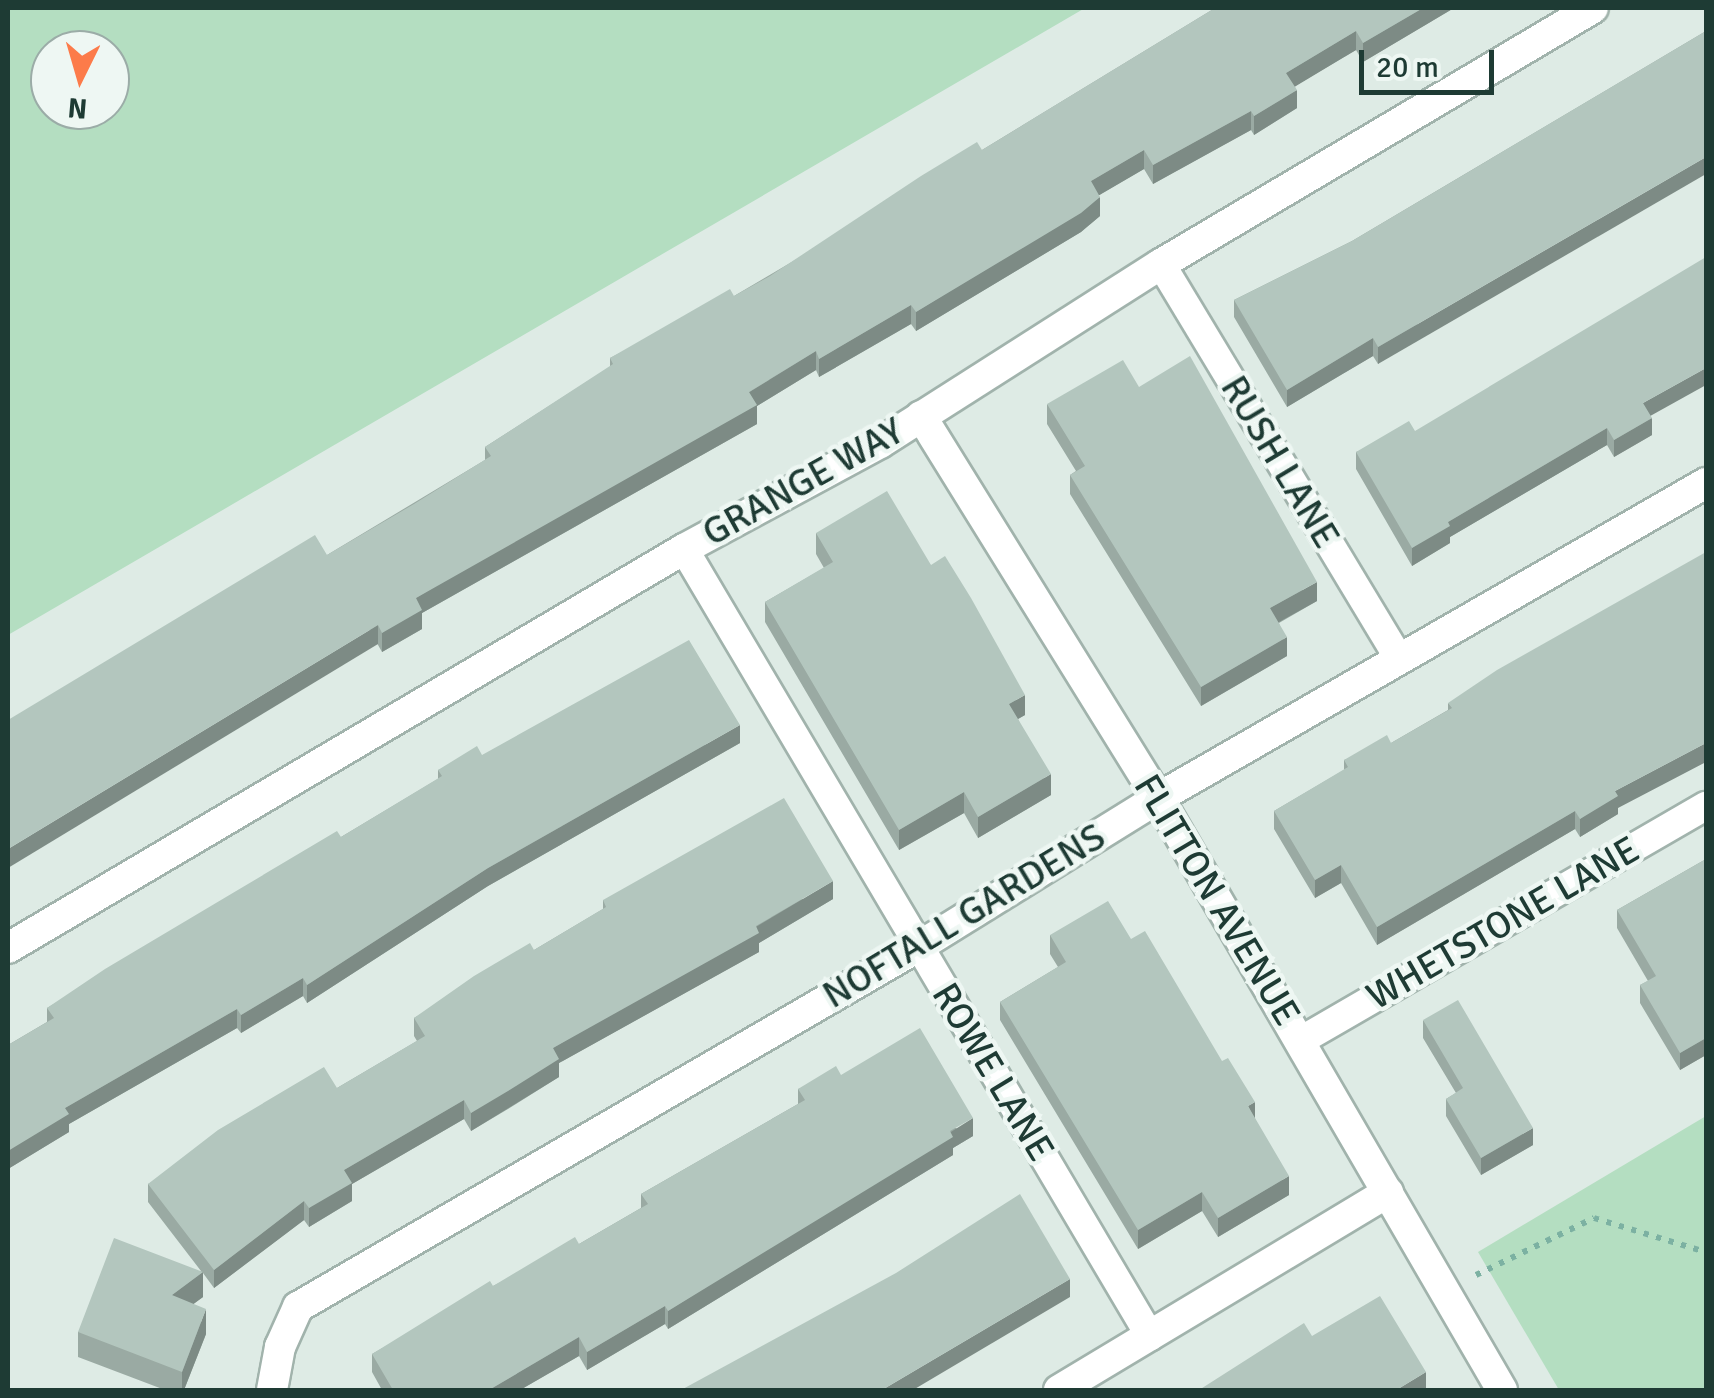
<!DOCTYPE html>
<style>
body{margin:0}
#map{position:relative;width:1714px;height:1398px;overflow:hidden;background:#deebe5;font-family:Signika,sans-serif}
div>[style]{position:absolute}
.green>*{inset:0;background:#b4dec1}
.path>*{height:6px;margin-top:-3px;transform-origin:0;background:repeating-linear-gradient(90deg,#7cb1a2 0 5px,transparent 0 13px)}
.roads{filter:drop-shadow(2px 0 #a1b3ac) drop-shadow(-2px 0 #a1b3ac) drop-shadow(0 2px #a1b3ac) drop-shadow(0 -2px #a1b3ac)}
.service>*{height:28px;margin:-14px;padding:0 14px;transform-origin:14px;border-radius:14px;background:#fff}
.minor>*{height:30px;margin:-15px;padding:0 15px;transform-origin:15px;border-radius:15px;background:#fff}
.wall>*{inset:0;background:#9aaaa3}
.shaded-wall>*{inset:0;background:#7d8b85}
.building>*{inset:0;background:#b3c6be}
span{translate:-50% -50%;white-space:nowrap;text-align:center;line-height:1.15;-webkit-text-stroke:9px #eef7f3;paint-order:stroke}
.street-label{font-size:38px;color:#1e3b34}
.frame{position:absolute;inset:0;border:10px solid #1e3b34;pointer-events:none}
.north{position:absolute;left:30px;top:30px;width:100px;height:100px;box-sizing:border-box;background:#eef7f3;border:2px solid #9baca7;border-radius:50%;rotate:185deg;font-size:28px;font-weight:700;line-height:40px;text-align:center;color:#1e3b34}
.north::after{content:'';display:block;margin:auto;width:35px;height:45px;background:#fc7b4a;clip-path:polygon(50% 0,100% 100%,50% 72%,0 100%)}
.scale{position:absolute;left:1359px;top:50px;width:135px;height:45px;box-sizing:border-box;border:5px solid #1e3b34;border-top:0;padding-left:12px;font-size:30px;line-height:35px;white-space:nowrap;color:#1e3b34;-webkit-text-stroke:8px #eef7f3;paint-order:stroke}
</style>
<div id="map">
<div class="green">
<i style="clip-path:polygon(evenodd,8px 8px,1085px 8px,8px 635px,8px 8px,50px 50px,110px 50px,110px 110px,50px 110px,50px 50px)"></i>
<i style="clip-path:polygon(1706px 1116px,1706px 1390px,1559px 1390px,1478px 1252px)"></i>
</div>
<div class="path">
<i style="left:1476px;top:1275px;width:131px;rotate:-25.8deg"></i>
<i style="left:1594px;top:1218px;width:117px;rotate:16.9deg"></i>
</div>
<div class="roads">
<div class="service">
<i style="left:1161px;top:264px;width:461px;rotate:58.9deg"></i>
<i style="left:684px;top:549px;width:915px;rotate:59.37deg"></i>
<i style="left:1300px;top:1041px;width:469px;rotate:-30.1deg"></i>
</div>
<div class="minor">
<i style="left:921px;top:416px;width:450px;rotate:58.2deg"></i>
<i style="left:1158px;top:798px;width:685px;rotate:59.84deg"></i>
<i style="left:8px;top:948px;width:785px;rotate:-30.55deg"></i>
<i style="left:684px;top:549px;width:223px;rotate:-28.4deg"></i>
<i style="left:880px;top:443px;width:333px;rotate:-32.5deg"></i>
<i style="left:1161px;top:264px;width:502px;rotate:-30.65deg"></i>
<i style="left:272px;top:1390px;width:44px;rotate:-79.5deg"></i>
<i style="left:280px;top:1347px;width:44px;rotate:-65.8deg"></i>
<i style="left:298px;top:1307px;width:717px;rotate:-30.14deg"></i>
<i style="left:918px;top:947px;width:282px;rotate:-31.8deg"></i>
<i style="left:1158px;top:798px;width:632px;rotate:-29.89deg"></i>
<i style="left:1059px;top:1390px;width:384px;rotate:-31deg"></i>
</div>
</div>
<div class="wall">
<i style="clip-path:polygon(1215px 8px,1454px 8px,1363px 62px,1356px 50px,1295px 86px,1297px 108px,1254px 135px,1251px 130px,1153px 184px,1144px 169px,1099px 195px,1100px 216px,1081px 232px,916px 331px,911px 324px,819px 377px,816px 370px,757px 406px,757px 424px,422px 613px,422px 629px,382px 652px,327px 555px,485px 460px,485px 447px,610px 367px,610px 358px,734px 296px,982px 150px)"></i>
<i style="clip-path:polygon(1706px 31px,1378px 364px,1373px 356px,1287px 407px,1234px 317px,1234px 300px,1352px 241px)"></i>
<i style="clip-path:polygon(1047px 404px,1317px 601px,1279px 623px,1287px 656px,1201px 706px,1070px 494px,1070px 475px,1076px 471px,1047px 424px)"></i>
<i style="clip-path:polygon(1651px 416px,1652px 435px,1614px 457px,1607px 445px,1450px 537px,1450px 543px,1412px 566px,1356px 469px,1356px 452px,1415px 431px)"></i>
<i style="clip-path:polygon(816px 533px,931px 565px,1025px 715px,1018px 719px,1051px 795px,978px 838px,964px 813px,899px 850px,765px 622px,765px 602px,824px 568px,816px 554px)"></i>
<i style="clip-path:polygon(1448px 703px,1618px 808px,1618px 814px,1580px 837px,1575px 829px,1377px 945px,1341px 883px,1315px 898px,1274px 829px,1274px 811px,1344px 770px,1344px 760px,1391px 743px,1448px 710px)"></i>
<i style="clip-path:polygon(740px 743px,488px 886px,307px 1003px,303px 996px,241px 1033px,237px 1028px,69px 1124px,69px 1132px,8px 1169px,8px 1045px,47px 1022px,47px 1008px,341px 837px,438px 779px,438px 770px,482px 755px)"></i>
<i style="clip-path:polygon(1706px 859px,1706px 1055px,1680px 1070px,1640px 1003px,1640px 985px,1648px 981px,1617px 928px,1617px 910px)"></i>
<i style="clip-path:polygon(833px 899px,759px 943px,759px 952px,559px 1063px,559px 1077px,508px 1109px,471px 1131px,464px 1119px,352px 1184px,352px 1201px,309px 1227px,304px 1220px,214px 1288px,203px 1273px,203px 1297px,193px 1304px,206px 1334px,184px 1390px,165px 1390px,78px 1357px,78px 1332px,201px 1271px,148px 1202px,148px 1184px,337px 1088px,417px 1041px,414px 1036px,414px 1018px,534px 950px,603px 909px,603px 900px)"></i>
<i style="clip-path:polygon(1050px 935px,1131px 939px,1255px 1119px,1289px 1195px,1218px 1237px,1202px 1211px,1138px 1249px,1000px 1020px,1000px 1002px,1058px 967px,1050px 954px)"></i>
<i style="clip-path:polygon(1423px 1020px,1533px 1145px,1481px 1175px,1446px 1116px,1446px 1099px,1456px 1093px,1423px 1038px)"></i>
<i style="clip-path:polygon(841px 1075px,973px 1136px,953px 1148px,953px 1155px,668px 1329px,665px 1324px,587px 1370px,579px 1356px,520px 1390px,382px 1390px,372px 1372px,372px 1354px,493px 1286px,579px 1244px,641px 1208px,641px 1194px,798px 1104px,798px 1089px)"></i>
</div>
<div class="shaded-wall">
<i style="clip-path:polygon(1423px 8px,1454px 8px,1363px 62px,1363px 43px)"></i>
<i style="clip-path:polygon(1356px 31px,1356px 50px,1286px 92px,1286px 73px)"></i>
<i style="clip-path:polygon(1297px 90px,1297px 108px,1254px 135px,1254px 116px)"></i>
<i style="clip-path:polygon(1251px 111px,1251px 130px,1153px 184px,1153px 165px)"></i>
<i style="clip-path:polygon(1144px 150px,1144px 169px,1091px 200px,1091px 181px)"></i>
<i style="clip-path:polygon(1706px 157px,1706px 174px,1378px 364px,1378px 347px)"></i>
<i style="clip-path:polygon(1100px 197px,1100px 216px,1081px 232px,916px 331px,916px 312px)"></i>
<i style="clip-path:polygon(911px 305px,911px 324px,819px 377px,819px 359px)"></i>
<i style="clip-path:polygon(1373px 338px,1373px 356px,1287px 407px,1287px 390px)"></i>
<i style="clip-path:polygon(816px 351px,816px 370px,757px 406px,757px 424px,422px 613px,422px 629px,382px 652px,382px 633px,416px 598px)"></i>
<i style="clip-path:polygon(1706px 368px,1706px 385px,1643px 420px,1643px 403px)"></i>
<i style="clip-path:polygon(1652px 418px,1652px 435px,1614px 457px,1614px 440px)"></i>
<i style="clip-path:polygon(1607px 428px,1607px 445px,1450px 537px,1450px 543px,1412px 566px,1412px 548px,1448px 522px)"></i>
<i style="clip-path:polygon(1317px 582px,1317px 601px,1270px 627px,1270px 608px)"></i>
<i style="clip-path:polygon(378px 625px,378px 644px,8px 868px,8px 849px)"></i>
<i style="clip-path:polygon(1287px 637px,1287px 656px,1201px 706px,1201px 687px)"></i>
<i style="clip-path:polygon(1025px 695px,1025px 715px,1009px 724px,1009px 704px)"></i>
<i style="clip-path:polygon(740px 725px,740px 743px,488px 886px,307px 1003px,307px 985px,488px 868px)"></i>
<i style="clip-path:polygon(1706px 743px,1706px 762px,1618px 808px,1618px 814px,1580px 837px,1580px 819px,1615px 791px)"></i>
<i style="clip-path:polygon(1051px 774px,1051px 795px,978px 838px,978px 817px)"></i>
<i style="clip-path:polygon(964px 792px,964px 813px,899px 850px,899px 830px)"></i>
<i style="clip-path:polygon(1575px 811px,1575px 829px,1377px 945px,1377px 927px)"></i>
<i style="clip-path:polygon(1341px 865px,1341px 883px,1315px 898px,1315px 880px)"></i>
<i style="clip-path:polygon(833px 881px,833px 899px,759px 943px,759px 952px,559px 1063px,559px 1077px,471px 1131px,471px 1113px,553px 1048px)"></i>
<i style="clip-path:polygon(303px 978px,303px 996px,241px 1033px,241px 1015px)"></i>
<i style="clip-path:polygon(237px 1009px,237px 1028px,69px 1124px,69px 1132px,8px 1169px,8px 1151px,65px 1108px)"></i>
<i style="clip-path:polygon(1706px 1038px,1706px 1055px,1680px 1070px,1680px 1053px)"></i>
<i style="clip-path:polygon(464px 1100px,464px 1119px,352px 1184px,352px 1201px,309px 1227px,309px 1208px,344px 1170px)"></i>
<i style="clip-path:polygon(1255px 1102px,1255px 1121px,1248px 1106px)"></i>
<i style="clip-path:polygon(973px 1118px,973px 1136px,953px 1148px,953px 1155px,668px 1329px,668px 1311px)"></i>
<i style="clip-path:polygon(1533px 1128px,1533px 1145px,1481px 1175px,1481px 1158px)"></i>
<i style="clip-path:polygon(1289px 1176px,1289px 1195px,1218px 1237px,1218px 1218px)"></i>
<i style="clip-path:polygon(1202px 1192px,1202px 1211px,1138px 1249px,1138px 1230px)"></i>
<i style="clip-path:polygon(304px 1201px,304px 1220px,214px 1288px,214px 1270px)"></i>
<i style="clip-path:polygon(203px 1272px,203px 1297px,172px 1320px,172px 1295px)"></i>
<i style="clip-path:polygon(1070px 1279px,1070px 1297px,913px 1390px,882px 1390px)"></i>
<i style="clip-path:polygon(665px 1306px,665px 1324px,587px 1370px,587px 1352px)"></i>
<i style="clip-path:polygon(206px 1309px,206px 1334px,184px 1390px,182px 1390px,182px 1372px)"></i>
<i style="clip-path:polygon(579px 1337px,579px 1356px,520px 1390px,489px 1390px)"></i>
<i style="clip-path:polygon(1426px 1372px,1426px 1390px,1398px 1390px,1398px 1389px)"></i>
</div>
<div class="building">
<i style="clip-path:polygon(1215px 8px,1423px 8px,1363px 43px,1356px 31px,1286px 73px,1297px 90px,1254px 116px,1251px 111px,1153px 165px,1144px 150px,1091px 181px,1100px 197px,1081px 213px,916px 312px,911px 305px,819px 359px,816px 351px,749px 392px,757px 405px,416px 598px,422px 610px,382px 633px,378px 625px,8px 849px,8px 720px,315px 535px,327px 555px,414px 504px,491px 456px,485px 447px,613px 364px,610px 358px,730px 289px,734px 296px,770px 276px,921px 176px,977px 142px,982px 150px)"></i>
<i style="clip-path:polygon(1706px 31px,1706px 157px,1378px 347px,1373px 338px,1287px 390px,1234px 300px,1352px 241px)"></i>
<i style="clip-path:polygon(1706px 257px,1706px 368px,1643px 403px,1652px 418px,1614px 440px,1607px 428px,1448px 522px,1450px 526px,1412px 548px,1356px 452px,1409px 421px,1415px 431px)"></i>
<i style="clip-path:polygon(1190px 356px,1317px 582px,1270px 608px,1287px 637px,1201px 687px,1070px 475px,1085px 466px,1047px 404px,1123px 360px,1139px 387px)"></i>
<i style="clip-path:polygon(887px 491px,931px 565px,945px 556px,971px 598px,1025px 695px,1009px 704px,1051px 774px,978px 817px,964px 792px,899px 830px,765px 602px,833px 562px,816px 533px)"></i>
<i style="clip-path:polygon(1706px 552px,1706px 743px,1615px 791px,1618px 796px,1580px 819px,1575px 811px,1377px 927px,1341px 865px,1315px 880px,1274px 811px,1348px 767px,1344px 760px,1387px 735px,1391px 743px,1452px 708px,1448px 703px,1497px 670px)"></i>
<i style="clip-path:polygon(689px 640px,740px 725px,488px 868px,307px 985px,303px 978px,241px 1015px,237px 1009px,65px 1108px,69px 1114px,8px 1151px,8px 1045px,54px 1018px,47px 1008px,105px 969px,337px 831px,341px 837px,442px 776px,438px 770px,477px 746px,482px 755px)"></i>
<i style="clip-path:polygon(784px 798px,833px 881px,756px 926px,759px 933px,553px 1048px,559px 1059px,508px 1091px,471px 1113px,464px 1100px,344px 1170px,352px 1183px,309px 1208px,304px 1201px,214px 1270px,148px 1184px,218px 1130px,324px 1067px,337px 1088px,425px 1036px,414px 1018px,474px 976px,530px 943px,534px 950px,606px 907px,603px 900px)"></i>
<i style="clip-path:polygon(1706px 859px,1706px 1038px,1680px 1053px,1640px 985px,1656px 976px,1617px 910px)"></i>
<i style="clip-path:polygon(1108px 901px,1131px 939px,1145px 931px,1222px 1061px,1228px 1058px,1255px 1102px,1248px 1106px,1289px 1176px,1218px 1218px,1202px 1192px,1138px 1230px,1000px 1002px,1066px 962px,1050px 935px)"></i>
<i style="clip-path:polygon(1458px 1000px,1533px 1128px,1481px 1158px,1446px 1099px,1463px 1088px,1423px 1020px)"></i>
<i style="clip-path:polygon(920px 1028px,973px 1118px,950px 1131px,953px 1137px,668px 1311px,665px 1306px,587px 1352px,579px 1337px,489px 1390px,393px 1390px,372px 1354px,490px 1281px,493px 1286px,575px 1237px,579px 1244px,648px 1204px,641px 1194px,805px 1100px,798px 1089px,836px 1066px,841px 1075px)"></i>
<i style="clip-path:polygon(1020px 1194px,1070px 1279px,882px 1390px,681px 1390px,896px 1273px)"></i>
<i style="clip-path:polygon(114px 1238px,203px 1272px,172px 1295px,206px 1309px,182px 1372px,78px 1332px)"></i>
<i style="clip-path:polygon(1380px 1296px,1426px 1372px,1398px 1389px,1399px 1390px,1199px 1390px,1304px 1323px,1312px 1336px)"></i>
</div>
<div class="street-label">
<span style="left:1280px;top:462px;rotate:59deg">RUSH LANE</span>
<span style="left:803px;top:482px;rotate:-29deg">GRANGE WAY</span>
<span style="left:1217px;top:900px;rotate:59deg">FLITTON AVENUE</span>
<span style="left:964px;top:916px;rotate:-31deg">NOFTALL GARDENS</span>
<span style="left:1503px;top:923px;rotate:-30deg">WHETSTONE LANE</span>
<span style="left:993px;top:1072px;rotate:59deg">ROWE LANE</span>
</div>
<div class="frame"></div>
<div class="north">N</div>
<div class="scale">20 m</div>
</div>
